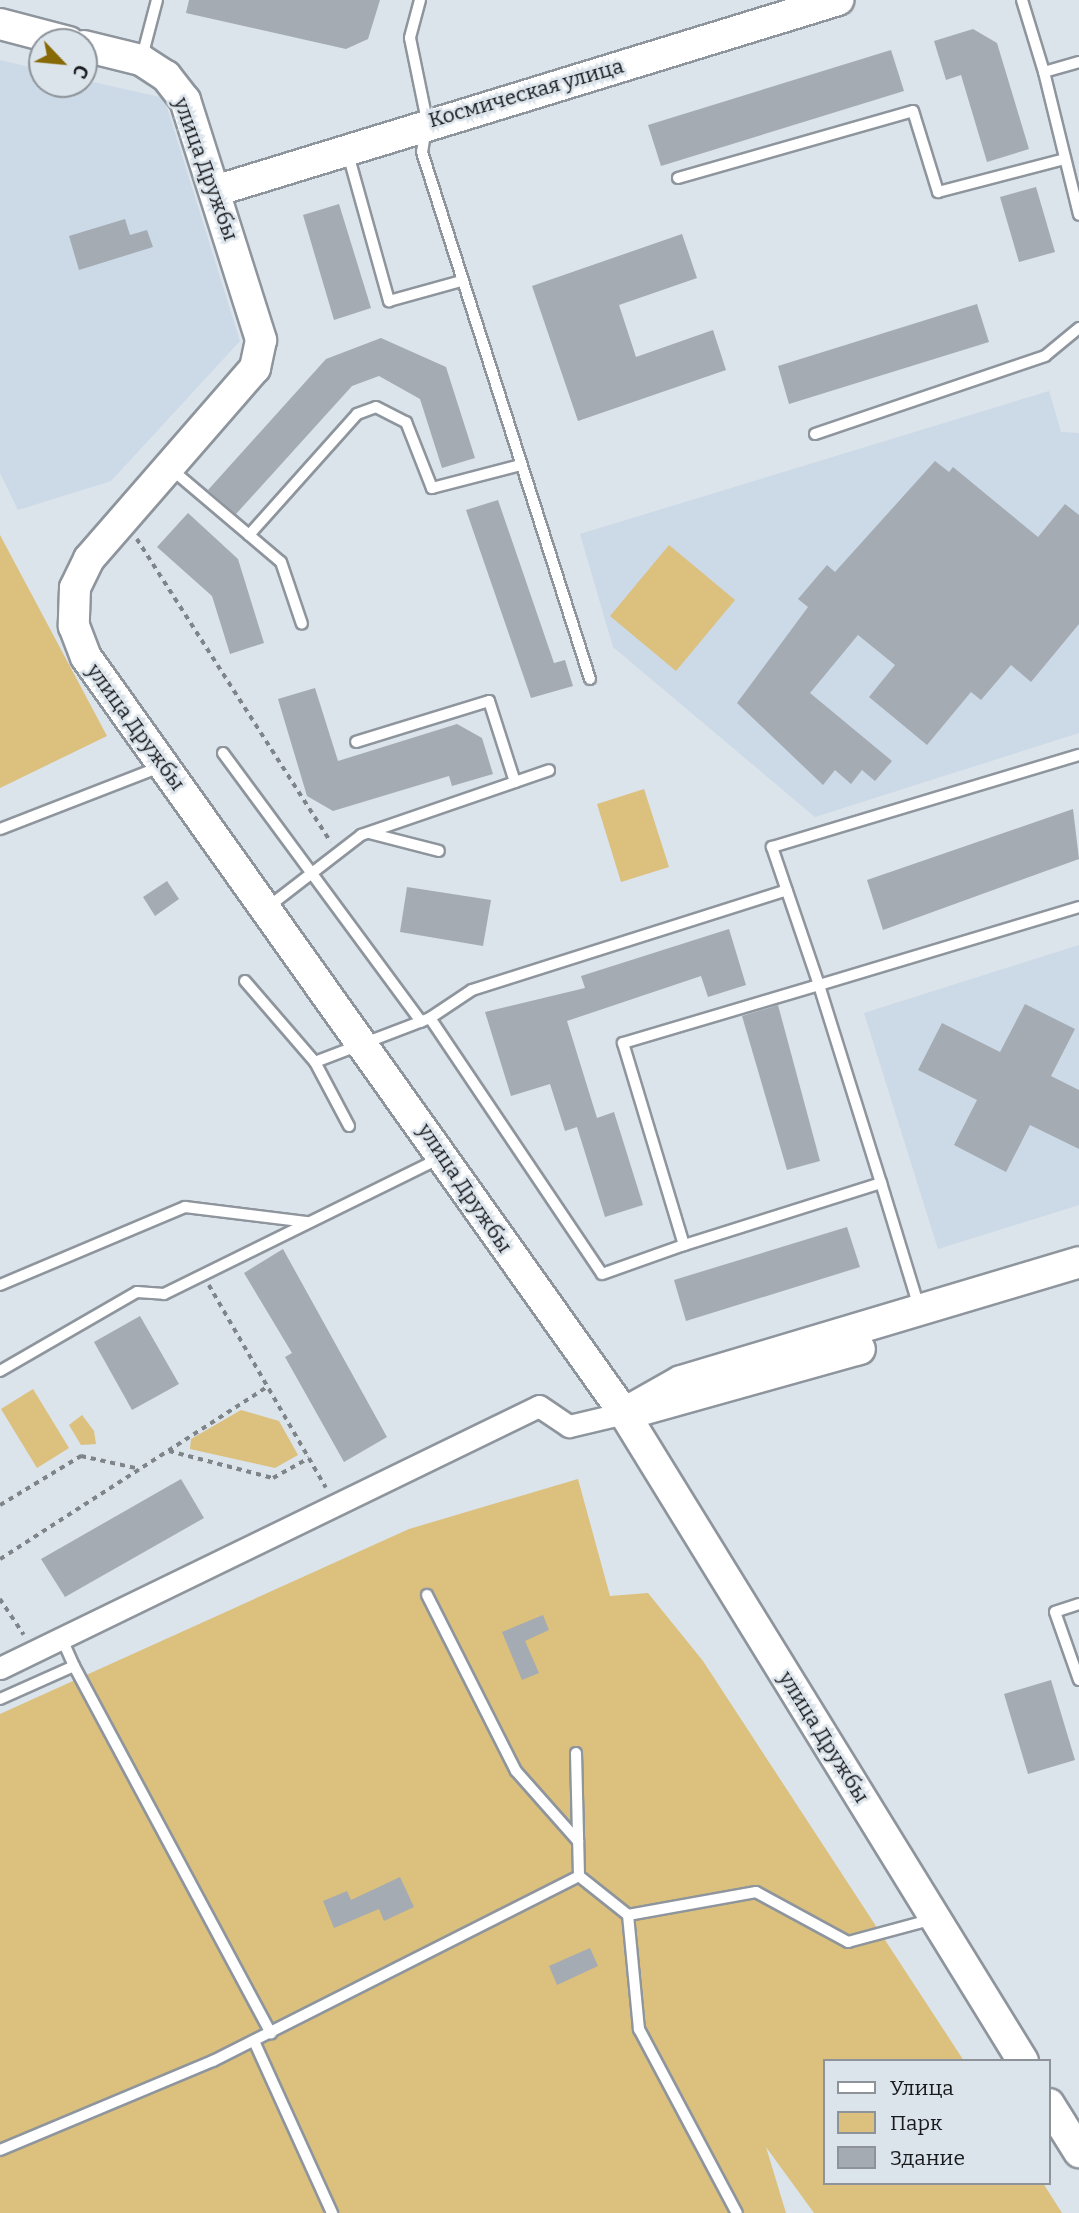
<!DOCTYPE html>
<meta charset="utf-8">
<style>
body{margin:0}
#map{position:relative;width:1079px;height:2213px;overflow:hidden;background:#dbe3eb;font-family:Bitter,serif}
div>[style]{position:absolute}
.built>*{inset:0;background:#ccd9e7}
.green>*{inset:0;background:#dcc07d}
.building>*{inset:0;background:#a4abb3}
.path>*{height:3.5px;margin-top:-1.75px;transform-origin:0;background:repeating-linear-gradient(90deg,#7f8489 0 5px,transparent 0 10px)}
.roads{filter:drop-shadow(2px 0 #8e959d) drop-shadow(-2px 0 #8e959d) drop-shadow(0 2px #8e959d) drop-shadow(0 -2px #8e959d)}
.lane>*{height:10px;margin:-5px;padding:0 5px;transform-origin:5px;border-radius:5px;background:#fff}
.street>*{height:21px;margin:-10.5px;padding:0 10.5px;transform-origin:10.5px;border-radius:10.5px;background:#fff}
.secondary>*{height:30px;margin:-15px;padding:0 15px;transform-origin:15px;border-radius:15px;background:#fff}
span{translate:-50% -50%;white-space:nowrap;text-align:center;line-height:1.15;-webkit-text-stroke:5px #dbe3eb;paint-order:stroke}
.street-label{font-size:21px;color:#181a1d}
.legend{position:absolute;left:823px;top:2059px;width:228px;height:126px;box-sizing:border-box;background:#dbe3eb;border:2px solid #8d9399;margin:0;padding:9px 12px;list-style:none;font-size:21px;color:#181a1d}
.legend li{display:flex;align-items:center;gap:14px;height:35px}
.legend b{width:35px;border:2px solid #8d9399}
.north{position:absolute;left:28px;top:28px;width:70px;height:70px;box-sizing:border-box;background:#dbe3eb;border:2px solid #8d9399;border-radius:50%;rotate:116deg;font-size:19px;font-weight:700;line-height:28px;text-align:center;color:#181a1d}
.north::after{content:'';display:block;margin:auto;width:24px;height:32px;background:#876905;clip-path:polygon(50% 0,100% 100%,50% 72%,0 100%)}
</style>
<div id="map">
<div class="built">
<i style="clip-path:polygon(0 60px,42px 70px,42px 84px,84px 80px,164px 98px,240px 341px,111px 481px,18px 510px,0 473px)"></i>
<i style="clip-path:polygon(1049px 391px,1061px 432px,1079px 433px,1079px 733px,815px 817px,613px 647px,580px 534px)"></i>
<i style="clip-path:polygon(1079px 945px,1079px 1205px,938px 1249px,864px 1013px)"></i>
</div>
<div class="green">
<i style="clip-path:polygon(0 535px,107px 736px,0 788px)"></i>
<i style="clip-path:polygon(669px 545px,735px 600px,676px 671px,610px 616px)"></i>
<i style="clip-path:polygon(644px 789px,669px 867px,621px 882px,597px 804px)"></i>
<i style="clip-path:polygon(33px 1389px,69px 1448px,37px 1468px,1px 1409px)"></i>
<i style="clip-path:polygon(241px 1410px,279px 1421px,298px 1455px,275px 1468px,190px 1449px,191px 1439px)"></i>
<i style="clip-path:polygon(82px 1415px,94px 1431px,96px 1444px,81px 1445px,69px 1425px)"></i>
<i style="clip-path:polygon(578px 1479px,610px 1596px,648px 1593px,703px 1661px,964px 2061px,825px 2061px,825px 2183px,1043px 2183px,1062px 2213px,814px 2213px,766px 2147px,786px 2213px,0 2213px,0 1714px,409px 1529px)"></i>
</div>
<div class="building">
<i style="clip-path:polygon(189px 0,380px 0,368px 39px,346px 49px,186px 13px)"></i>
<i style="clip-path:polygon(973px 29px,997px 43px,1029px 149px,987px 162px,961px 75px,946px 80px,934px 41px)"></i>
<i style="clip-path:polygon(891px 50px,904px 91px,661px 166px,648px 125px)"></i>
<i style="clip-path:polygon(1036px 187px,1055px 252px,1019px 262px,1000px 197px)"></i>
<i style="clip-path:polygon(339px 204px,371px 308px,334px 320px,303px 215px)"></i>
<i style="clip-path:polygon(125px 219px,130px 235px,147px 230px,153px 247px,79px 270px,69px 236px)"></i>
<i style="clip-path:polygon(682px 234px,697px 278px,619px 305px,636px 357px,713px 330px,726px 370px,578px 421px,532px 286px)"></i>
<i style="clip-path:polygon(977px 304px,989px 342px,789px 404px,778px 366px)"></i>
<i style="clip-path:polygon(381px 338px,446px 367px,475px 458px,442px 468px,420px 399px,379px 376px,352px 386px,236px 514px,208px 490px,326px 359px)"></i>
<i style="clip-path:polygon(935px 461px,949px 472px,953px 467px,1038px 537px,1065px 504px,1079px 515px,1079px 624px,1031px 682px,1011px 665px,981px 700px,971px 692px,927px 745px,869px 697px,895px 665px,858px 635px,810px 693px,892px 761px,875px 781px,862px 770px,851px 784px,835px 770px,823px 785px,737px 703px,808px 607px,798px 599px,827px 565px,835px 572px)"></i>
<i style="clip-path:polygon(498px 500px,554px 663px,565px 660px,573px 686px,531px 698px,466px 510px)"></i>
<i style="clip-path:polygon(188px 513px,238px 559px,264px 643px,230px 654px,212px 596px,157px 547px)"></i>
<i style="clip-path:polygon(315px 688px,338px 761px,457px 724px,482px 738px,493px 774px,452px 786px,449px 776px,333px 811px,307px 796px,278px 699px)"></i>
<i style="clip-path:polygon(1073px 809px,1079px 859px,883px 930px,867px 880px)"></i>
<i style="clip-path:polygon(167px 881px,179px 899px,155px 916px,143px 897px)"></i>
<i style="clip-path:polygon(407px 887px,491px 900px,483px 946px,400px 932px)"></i>
<i style="clip-path:polygon(729px 929px,746px 985px,708px 997px,701px 976px,567px 1021px,597px 1118px,614px 1112px,643px 1205px,605px 1217px,577px 1127px,565px 1131px,550px 1084px,511px 1096px,485px 1012px,585px 988px,581px 976px)"></i>
<i style="clip-path:polygon(1025px 1004px,1075px 1029px,1051px 1076px,1079px 1090px,1079px 1149px,1030px 1125px,1006px 1172px,954px 1145px,977px 1100px,918px 1070px,942px 1023px,1000px 1052px)"></i>
<i style="clip-path:polygon(778px 1005px,820px 1161px,787px 1170px,742px 1016px)"></i>
<i style="clip-path:polygon(847px 1227px,860px 1267px,686px 1321px,674px 1280px)"></i>
<i style="clip-path:polygon(283px 1249px,387px 1437px,344px 1462px,285px 1357px,292px 1353px,244px 1273px)"></i>
<i style="clip-path:polygon(140px 1316px,179px 1384px,132px 1410px,94px 1342px)"></i>
<i style="clip-path:polygon(181px 1479px,204px 1518px,65px 1597px,41px 1559px)"></i>
<i style="clip-path:polygon(543px 1615px,549px 1630px,525px 1641px,539px 1673px,522px 1680px,502px 1632px)"></i>
<i style="clip-path:polygon(1051px 1680px,1075px 1760px,1028px 1774px,1004px 1694px)"></i>
<i style="clip-path:polygon(400px 1877px,414px 1907px,384px 1921px,379px 1909px,334px 1928px,323px 1901px,347px 1891px,351px 1900px)"></i>
<i style="clip-path:polygon(590px 1948px,598px 1966px,557px 1985px,549px 1966px)"></i>
</div>
<div class="path">
<i style="left:137px;top:539px;width:360px;rotate:57.4deg"></i>
<i style="left:209px;top:1285px;width:234px;rotate:60deg"></i>
<i style="left:169px;top:1451px;width:107px;rotate:14.6deg"></i>
<i style="left:273px;top:1478px;width:41px;rotate:-29.1deg"></i>
<i style="left:0;top:1505px;width:95px;rotate:-31.2deg"></i>
<i style="left:81px;top:1456px;width:60px;rotate:12.4deg"></i>
<i style="left:0;top:1559px;width:319px;rotate:-32.8deg"></i>
<i style="left:0;top:1599px;width:43px;rotate:56.3deg"></i>
</div>
<div class="roads">
<div class="lane">
<i style="left:420px;top:0;width:39px;rotate:105deg"></i>
<i style="left:410px;top:38px;width:85px;rotate:78.4deg"></i>
<i style="left:427px;top:121px;width:31px;rotate:99deg"></i>
<i style="left:422px;top:152px;width:553px;rotate:72.32deg"></i>
<i style="left:1022px;top:0;width:75px;rotate:73deg"></i>
<i style="left:1044px;top:72px;width:36px;rotate:-16deg"></i>
<i style="left:142px;top:57px;width:59px;rotate:-75.3deg"></i>
<i style="left:1044px;top:72px;width:147px;rotate:76.2deg"></i>
<i style="left:348px;top:154px;width:153px;rotate:74.4deg"></i>
<i style="left:389px;top:301px;width:75px;rotate:-15.5deg"></i>
<i style="left:678px;top:178px;width:244px;rotate:-15.9deg"></i>
<i style="left:913px;top:111px;width:85px;rotate:72.8deg"></i>
<i style="left:938px;top:192px;width:131px;rotate:-14.6deg"></i>
<i style="left:815px;top:434px;width:243px;rotate:-18.7deg"></i>
<i style="left:1045px;top:356px;width:44px;rotate:-39.5deg"></i>
<i style="left:170px;top:468px;width:145px;rotate:40.3deg"></i>
<i style="left:281px;top:562px;width:65px;rotate:71.3deg"></i>
<i style="left:249px;top:535px;width:162px;rotate:-48.2deg"></i>
<i style="left:357px;top:414px;width:20px;rotate:-20deg"></i>
<i style="left:376px;top:407px;width:34px;rotate:27deg"></i>
<i style="left:406px;top:422px;width:71px;rotate:68.5deg"></i>
<i style="left:432px;top:488px;width:88px;rotate:-14.5deg"></i>
<i style="left:223px;top:753px;width:334px;rotate:53.6deg"></i>
<i style="left:515px;top:782px;width:36px;rotate:-19deg"></i>
<i style="left:0;top:829px;width:172px;rotate:-21.2deg"></i>
<i style="left:369px;top:833px;width:72px;rotate:14.4deg"></i>
<i style="left:268px;top:907px;width:118px;rotate:-37.7deg"></i>
<i style="left:361px;top:835px;width:163px;rotate:-19deg"></i>
<i style="left:515px;top:782px;width:85px;rotate:-107.8deg"></i>
<i style="left:489px;top:701px;width:139px;rotate:162.9deg"></i>
<i style="left:245px;top:981px;width:107px;rotate:49.2deg"></i>
<i style="left:430px;top:1018px;width:308px;rotate:56.1deg"></i>
<i style="left:602px;top:1274px;width:87px;rotate:-19.5deg"></i>
<i style="left:349px;top:1126px;width:72px;rotate:-118deg"></i>
<i style="left:315px;top:1062px;width:123px;rotate:-20.9deg"></i>
<i style="left:430px;top:1018px;width:50px;rotate:-33.7deg"></i>
<i style="left:472px;top:990px;width:330px;rotate:-17.6deg"></i>
<i style="left:881px;top:1183px;width:207px;rotate:-107.4deg"></i>
<i style="left:819px;top:985px;width:271px;rotate:-16.7deg"></i>
<i style="left:0;top:1285px;width:201px;rotate:-22.9deg"></i>
<i style="left:185px;top:1207px;width:124px;rotate:7deg"></i>
<i style="left:919px;top:1307px;width:130px;rotate:-107deg"></i>
<i style="left:881px;top:1183px;width:207px;rotate:162.5deg"></i>
<i style="left:684px;top:1245px;width:211px;rotate:-106.8deg"></i>
<i style="left:623px;top:1043px;width:204px;rotate:-16.5deg"></i>
<i style="left:819px;top:985px;width:146px;rotate:-108.8deg"></i>
<i style="left:772px;top:847px;width:320px;rotate:-16.7deg"></i>
<i style="left:0;top:1371px;width:158px;rotate:-30deg"></i>
<i style="left:137px;top:1292px;width:27px;rotate:4deg"></i>
<i style="left:164px;top:1294px;width:308px;rotate:-26.2deg"></i>
<i style="left:427px;top:1595px;width:197px;rotate:63.2deg"></i>
<i style="left:516px;top:1771px;width:94px;rotate:48.5deg"></i>
<i style="left:1079px;top:1604px;width:25px;rotate:162deg"></i>
<i style="left:1055px;top:1612px;width:72px;rotate:70.6deg"></i>
<i style="left:74px;top:1666px;width:417px;rotate:61.8deg"></i>
<i style="left:0;top:1699px;width:81px;rotate:-24deg"></i>
<i style="left:74px;top:1666px;width:27px;rotate:-114deg"></i>
<i style="left:576px;top:1753px;width:123px;rotate:88.6deg"></i>
<i style="left:579px;top:1876px;width:63px;rotate:38.5deg"></i>
<i style="left:628px;top:1915px;width:115px;rotate:84.5deg"></i>
<i style="left:639px;top:2029px;width:208px;rotate:62deg"></i>
<i style="left:628px;top:1915px;width:130px;rotate:-10.2deg"></i>
<i style="left:756px;top:1892px;width:105px;rotate:28.5deg"></i>
<i style="left:848px;top:1942px;width:88px;rotate:-15.1deg"></i>
<i style="left:254px;top:2041px;width:189px;rotate:65.6deg"></i>
<i style="left:0;top:2150px;width:231px;rotate:-22.7deg"></i>
<i style="left:213px;top:2061px;width:410px;rotate:-26.8deg"></i>
</div>
<div class="street">
<i style="left:0;top:1668px;width:599px;rotate:-25.92deg"></i>
<i style="left:539px;top:1406px;width:36px;rotate:34deg"></i>
<i style="left:569px;top:1426px;width:57px;rotate:-13.3deg"></i>
</div>
<div class="secondary">
<i style="left:0;top:24px;width:71px;rotate:14.6deg"></i>
<i style="left:84px;top:46px;width:59px;rotate:13.8deg"></i>
<i style="left:141px;top:60px;width:30px;rotate:33deg"></i>
<i style="left:166px;top:76px;width:31px;rotate:52deg"></i>
<i style="left:185px;top:100px;width:252px;rotate:72.4deg"></i>
<i style="left:261px;top:340px;width:29px;rotate:102deg"></i>
<i style="left:255px;top:368px;width:253px;rotate:131deg"></i>
<i style="left:89px;top:559px;width:32px;rotate:116deg"></i>
<i style="left:75px;top:588px;width:38px;rotate:92deg"></i>
<i style="left:74px;top:626px;width:33px;rotate:69deg"></i>
<i style="left:86px;top:657px;width:928px;rotate:54.56deg"></i>
<i style="left:624px;top:1413px;width:761px;rotate:58.38deg"></i>
<i style="left:215px;top:191px;width:652px;rotate:-17.04deg"></i>
<i style="left:645px;top:1409px;width:223px;rotate:-15.6deg"></i>
<i style="left:624px;top:1413px;width:65px;rotate:-29.3deg"></i>
<i style="left:681px;top:1381px;width:415px;rotate:-16.6deg"></i>
<i style="left:1049px;top:2104px;width:57px;rotate:58deg"></i>
</div>
</div>
<div class="street-label">
<span style="left:526px;top:93px;rotate:-16deg">Космическая улица</span>
<span style="left:206px;top:169px;rotate:70deg">улица Дружбы</span>
<span style="left:136px;top:727px;rotate:54deg">улица Дружбы</span>
<span style="left:465px;top:1188px;rotate:56deg">улица Дружбы</span>
<span style="left:824px;top:1737px;rotate:58deg">улица Дружбы</span>
</div>
<ul class="legend">
<li><b style="height:9px;background:#fff"></b>Улица</li>
<li><b style="height:19px;background:#dcc07d"></b>Парк</li>
<li><b style="height:19px;background:#a4abb3"></b>Здание</li>
</ul>
<div class="north">С</div>
</div>
